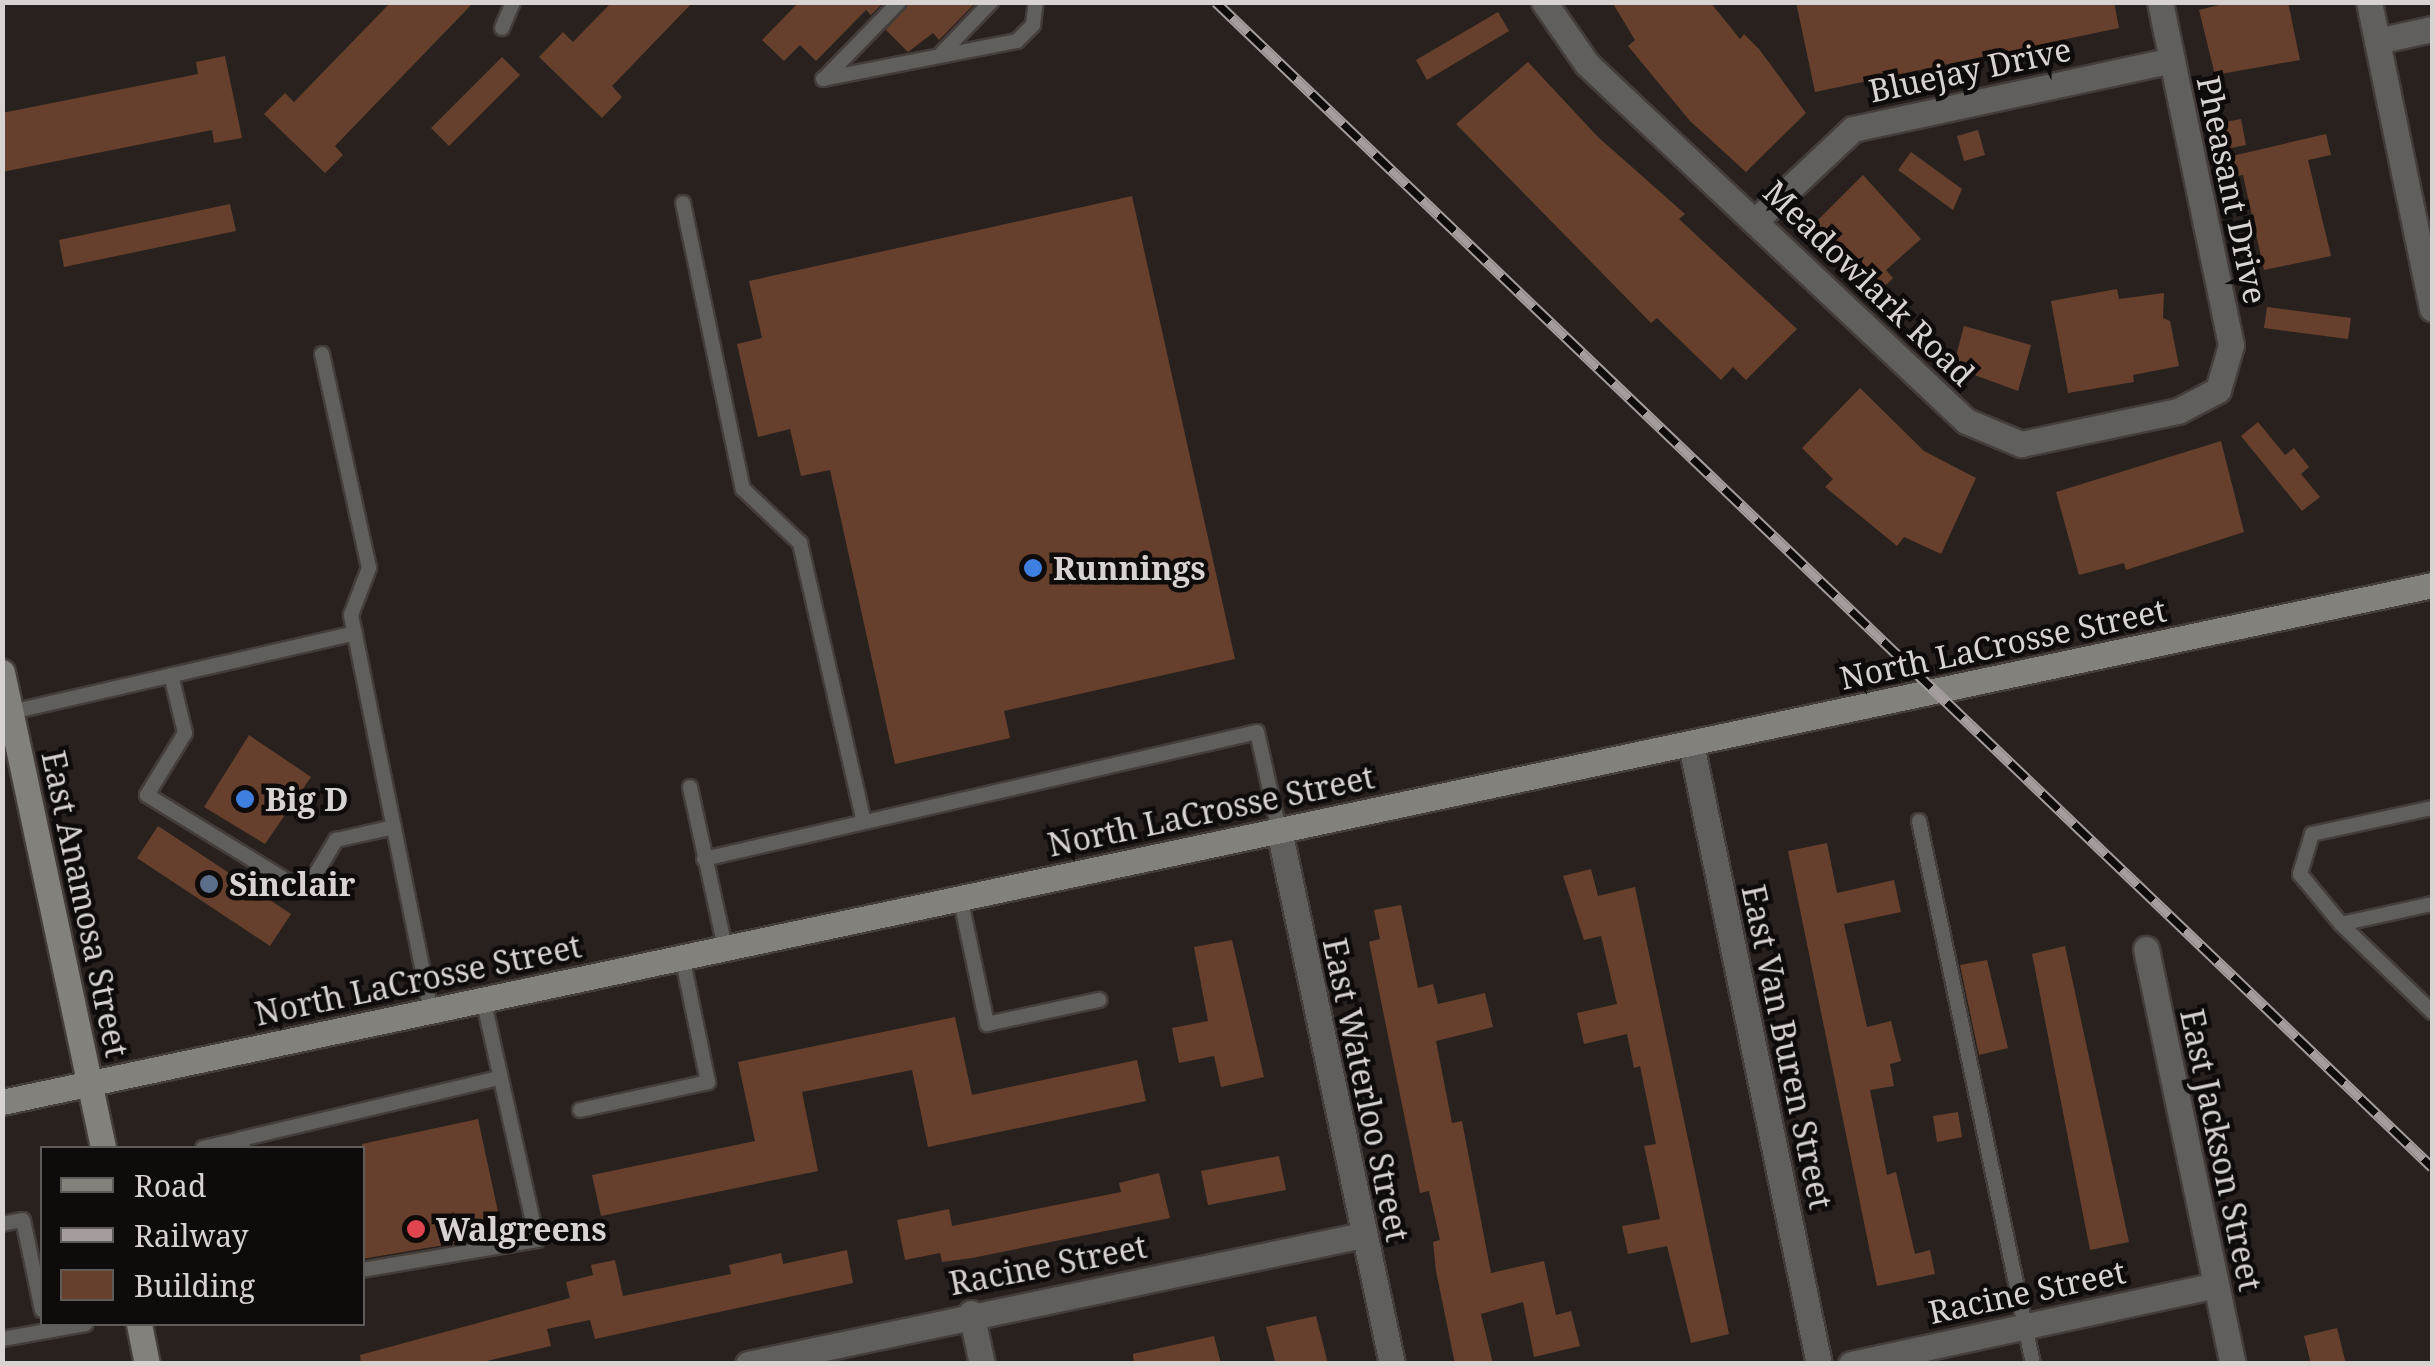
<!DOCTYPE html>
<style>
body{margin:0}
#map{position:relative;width:2435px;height:1366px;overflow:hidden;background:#29211d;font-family:"Noto Serif",serif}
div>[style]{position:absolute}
.building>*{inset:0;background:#66402d}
.roads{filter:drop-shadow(2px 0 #453d3a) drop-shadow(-2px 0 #453d3a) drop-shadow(0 2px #453d3a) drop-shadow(0 -2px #453d3a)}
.lane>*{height:14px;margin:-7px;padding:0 7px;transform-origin:7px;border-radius:7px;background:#605f5b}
.street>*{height:25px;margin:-12.5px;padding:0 12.5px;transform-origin:12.5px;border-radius:12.5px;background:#605f5b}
.secondary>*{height:25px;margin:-12.5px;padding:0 12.5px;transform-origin:12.5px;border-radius:12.5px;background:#83817b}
.rail>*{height:11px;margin-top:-5.5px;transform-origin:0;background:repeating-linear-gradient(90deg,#0f0b0a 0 22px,#a49d9b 0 44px);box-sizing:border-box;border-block:2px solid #a49d9b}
.dots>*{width:28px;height:28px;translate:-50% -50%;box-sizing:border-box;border:5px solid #0f0b0a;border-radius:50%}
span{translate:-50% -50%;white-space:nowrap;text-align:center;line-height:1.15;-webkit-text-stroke:9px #0f0b0a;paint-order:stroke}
.street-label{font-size:32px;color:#d8d2d0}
.poi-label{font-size:32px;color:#d8d2d0;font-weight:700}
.left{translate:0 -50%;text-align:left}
.frame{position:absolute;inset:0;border:5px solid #d8d2d0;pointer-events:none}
.legend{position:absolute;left:40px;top:1146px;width:325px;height:180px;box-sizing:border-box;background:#0f0b0a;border:2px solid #5f5b59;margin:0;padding:12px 18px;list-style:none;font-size:30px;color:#d8d2d0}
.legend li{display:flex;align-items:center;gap:20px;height:50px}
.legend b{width:50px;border:2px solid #5f5b59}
</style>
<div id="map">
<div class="building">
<i style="clip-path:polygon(391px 2px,474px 2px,335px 146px,343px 155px,325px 173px,264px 114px,285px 93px,294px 102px)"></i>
<i style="clip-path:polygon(612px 2px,693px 2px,612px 86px,622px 97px,602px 118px,539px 57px,563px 32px,573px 42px)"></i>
<i style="clip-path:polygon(799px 2px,884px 2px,871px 15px,866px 10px,816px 61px,800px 45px,784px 61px,762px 40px)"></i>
<i style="clip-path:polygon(909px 2px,976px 2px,939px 40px,933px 33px,908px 52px,886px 30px)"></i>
<i style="clip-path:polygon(1612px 2px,1710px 2px,1740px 39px,1744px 34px,1759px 49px,1806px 113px,1746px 172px,1690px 121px,1628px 46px,1635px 40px)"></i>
<i style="clip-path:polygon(1796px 2px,2114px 2px,2119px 28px,1815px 92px)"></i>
<i style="clip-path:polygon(2231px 2px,2288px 2px,2300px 60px,2215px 75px,2199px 10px)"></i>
<i style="clip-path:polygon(1498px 12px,1509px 31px,1427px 80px,1416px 60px)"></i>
<i style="clip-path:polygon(225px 56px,242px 138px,214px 143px,212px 130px,2px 172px,2px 113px,198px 74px,196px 62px)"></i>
<i style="clip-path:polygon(502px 57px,520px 75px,449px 146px,431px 128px)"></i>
<i style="clip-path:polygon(1528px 62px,1598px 137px,1685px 214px,1679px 219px,1797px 329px,1746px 380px,1733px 367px,1721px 380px,1657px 318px,1651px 323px,1456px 124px)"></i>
<i style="clip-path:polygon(2241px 119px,2246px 145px,2221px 150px,2215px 124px)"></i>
<i style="clip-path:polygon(1978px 130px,1985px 155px,1964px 161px,1957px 136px)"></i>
<i style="clip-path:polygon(2326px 134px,2331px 155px,2308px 160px,2331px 256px,2264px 270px,2243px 175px,2237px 176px,2232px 156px)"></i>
<i style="clip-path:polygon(1911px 152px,1962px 189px,1953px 210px,1898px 170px)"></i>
<i style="clip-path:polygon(1863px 175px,1921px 239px,1886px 270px,1893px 278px,1879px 292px,1813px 225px)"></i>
<i style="clip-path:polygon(1132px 196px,1235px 659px,1004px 711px,1010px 738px,895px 764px,830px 470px,801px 476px,790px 429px,758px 437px,737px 344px,762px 338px,749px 281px)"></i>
<i style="clip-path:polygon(230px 204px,236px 231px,64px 267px,59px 240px)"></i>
<i style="clip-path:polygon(2117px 289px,2119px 299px,2164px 293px,2163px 318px,2170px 321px,2179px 366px,2133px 375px,2134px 382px,2068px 393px,2051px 301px)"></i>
<i style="clip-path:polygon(2267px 307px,2351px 318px,2348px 339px,2264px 328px)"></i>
<i style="clip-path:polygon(1964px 326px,2031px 345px,2018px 391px,1953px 367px)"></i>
<i style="clip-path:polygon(1860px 388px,1924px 451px,1976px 478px,1941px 554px,1904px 537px,1897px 546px,1825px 487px,1833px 479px,1802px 448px)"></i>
<i style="clip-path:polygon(2258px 422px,2285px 455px,2294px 448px,2309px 467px,2301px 474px,2320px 497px,2302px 511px,2241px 436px)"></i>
<i style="clip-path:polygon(2221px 441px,2244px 532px,2126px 570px,2124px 563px,2079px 575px,2056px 492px)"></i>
<i style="clip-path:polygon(249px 735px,311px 777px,265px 844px,204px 807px)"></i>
<i style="clip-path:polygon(158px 826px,291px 914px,270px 946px,137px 858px)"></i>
<i style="clip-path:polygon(1827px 843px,1837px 893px,1894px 880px,1901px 912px,1844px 924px,1867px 1027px,1891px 1021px,1901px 1061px,1890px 1064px,1894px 1086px,1870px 1090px,1887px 1175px,1896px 1172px,1915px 1254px,1930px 1250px,1935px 1274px,1877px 1286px,1788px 851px)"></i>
<i style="clip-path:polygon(1591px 869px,1598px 896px,1635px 887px,1729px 1334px,1691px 1343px,1667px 1246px,1628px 1254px,1622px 1226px,1660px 1219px,1644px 1146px,1656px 1144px,1640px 1066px,1634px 1068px,1627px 1034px,1584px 1044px,1577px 1013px,1617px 1004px,1601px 936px,1584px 940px,1563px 876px)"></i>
<i style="clip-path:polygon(1401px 905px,1418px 988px,1433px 984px,1438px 1004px,1485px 993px,1493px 1027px,1436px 1041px,1452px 1123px,1462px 1121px,1491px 1273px,1544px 1261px,1556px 1315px,1571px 1311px,1580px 1346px,1534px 1357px,1523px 1302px,1481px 1314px,1493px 1364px,1455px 1364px,1436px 1271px,1433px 1242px,1440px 1240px,1429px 1191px,1420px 1193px,1369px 942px,1380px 939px,1374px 910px)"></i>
<i style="clip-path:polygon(1232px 940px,1264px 1077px,1221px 1087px,1214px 1056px,1179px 1063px,1172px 1028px,1208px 1021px,1194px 947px)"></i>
<i style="clip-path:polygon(2065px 946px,2129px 1242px,2090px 1250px,2032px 954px)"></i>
<i style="clip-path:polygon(1987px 960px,2008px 1048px,1979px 1055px,1960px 965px)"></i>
<i style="clip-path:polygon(955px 1017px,972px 1095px,1137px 1060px,1146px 1101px,928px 1147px,912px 1070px,802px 1092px,818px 1171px,601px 1216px,592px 1175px,755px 1141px,738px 1062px)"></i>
<i style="clip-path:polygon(1958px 1112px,1962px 1137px,1937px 1142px,1933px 1116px)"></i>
<i style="clip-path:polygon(478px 1119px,503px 1235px,362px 1259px,362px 1144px)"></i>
<i style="clip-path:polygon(1279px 1156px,1286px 1190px,1208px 1205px,1201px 1171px)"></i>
<i style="clip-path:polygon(1159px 1173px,1170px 1218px,972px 1258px,942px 1262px,940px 1253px,905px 1260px,897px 1220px,949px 1209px,952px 1226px,1121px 1192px,1119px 1183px)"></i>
<i style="clip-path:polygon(847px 1250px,853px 1283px,595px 1339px,590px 1320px,547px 1329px,551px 1346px,474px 1364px,361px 1364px,360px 1355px,570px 1298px,566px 1282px,593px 1275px,591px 1265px,615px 1260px,623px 1296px,731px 1274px,729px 1265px,781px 1253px,783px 1264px)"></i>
<i style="clip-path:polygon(1316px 1316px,1328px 1364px,1275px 1361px,1266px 1327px)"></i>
<i style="clip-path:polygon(2337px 1328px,2346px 1364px,2311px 1364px,2304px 1336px)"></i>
<i style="clip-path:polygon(1214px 1336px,1221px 1364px,1134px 1364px,1133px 1354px)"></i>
</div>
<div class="roads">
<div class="lane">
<i style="left:502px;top:28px;width:28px;rotate:-67deg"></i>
<i style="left:940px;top:55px;width:74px;rotate:-46.1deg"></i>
<i style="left:823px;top:79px;width:198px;rotate:-11.1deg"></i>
<i style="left:1017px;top:41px;width:23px;rotate:-45deg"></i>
<i style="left:1033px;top:25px;width:23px;rotate:-83deg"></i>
<i style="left:824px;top:79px;width:107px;rotate:-45.8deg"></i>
<i style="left:683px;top:203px;width:292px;rotate:78.2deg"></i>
<i style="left:743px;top:489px;width:79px;rotate:43.5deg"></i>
<i style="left:800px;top:543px;width:286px;rotate:77.1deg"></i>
<i style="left:322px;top:354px;width:219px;rotate:77.6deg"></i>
<i style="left:369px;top:568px;width:50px;rotate:111deg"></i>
<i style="left:351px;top:615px;width:403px;rotate:78.6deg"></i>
<i style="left:171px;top:675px;width:60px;rotate:76.4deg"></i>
<i style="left:185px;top:733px;width:73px;rotate:121.5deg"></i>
<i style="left:147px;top:795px;width:185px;rotate:31.5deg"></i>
<i style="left:305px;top:892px;width:61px;rotate:-59.2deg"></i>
<i style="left:336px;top:840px;width:59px;rotate:-12.6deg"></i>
<i style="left:11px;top:712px;width:353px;rotate:-12.9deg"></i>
<i style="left:690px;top:787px;width:164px;rotate:77.7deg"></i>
<i style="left:2432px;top:808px;width:123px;rotate:167.8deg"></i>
<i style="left:2312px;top:834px;width:42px;rotate:106.7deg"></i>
<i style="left:2300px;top:874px;width:65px;rotate:50.6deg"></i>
<i style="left:2341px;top:924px;width:93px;rotate:-12.4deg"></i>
<i style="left:1919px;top:821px;width:555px;rotate:78.14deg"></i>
<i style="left:704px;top:859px;width:567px;rotate:-12.93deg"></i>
<i style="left:1257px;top:732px;width:100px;rotate:77.3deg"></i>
<i style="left:960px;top:897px;width:130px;rotate:78deg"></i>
<i style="left:987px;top:1024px;width:115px;rotate:-12.1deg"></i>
<i style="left:2341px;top:924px;width:127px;rotate:44deg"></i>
<i style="left:580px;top:1110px;width:131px;rotate:-12.3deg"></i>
<i style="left:708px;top:1082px;width:128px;rotate:-101.7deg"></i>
<i style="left:203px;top:1148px;width:39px;rotate:-13deg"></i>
<i style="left:243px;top:1148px;width:9px;rotate:-103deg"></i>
<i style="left:241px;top:1139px;width:266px;rotate:-13.3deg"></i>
<i style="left:2px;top:1224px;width:21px;rotate:-11deg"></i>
<i style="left:23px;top:1220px;width:92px;rotate:78.1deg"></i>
<i style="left:362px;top:1270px;width:178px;rotate:-9.7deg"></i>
<i style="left:537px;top:1240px;width:247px;rotate:-102.6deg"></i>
<i style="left:2px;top:1339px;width:85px;rotate:-10.1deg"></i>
</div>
<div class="street">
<i style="left:1544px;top:2px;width:75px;rotate:55.3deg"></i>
<i style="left:1587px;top:64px;width:521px;rotate:43.29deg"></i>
<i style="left:1966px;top:421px;width:60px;rotate:22.7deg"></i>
<i style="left:2021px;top:444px;width:160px;rotate:-11.9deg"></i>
<i style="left:2178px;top:411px;width:45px;rotate:-27.7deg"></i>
<i style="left:2218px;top:390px;width:47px;rotate:-73.9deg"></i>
<i style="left:2231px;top:345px;width:350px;rotate:-101.7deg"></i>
<i style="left:2369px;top:2px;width:313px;rotate:78.4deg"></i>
<i style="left:2377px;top:41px;width:56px;rotate:-12.3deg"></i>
<i style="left:1757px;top:219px;width:132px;rotate:-43.2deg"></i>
<i style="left:1853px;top:129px;width:325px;rotate:-12.2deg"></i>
<i style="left:1691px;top:744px;width:633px;rotate:78.34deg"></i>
<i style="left:1279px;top:830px;width:546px;rotate:78.05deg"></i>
<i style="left:2146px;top:949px;width:424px;rotate:78.2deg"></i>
<i style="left:971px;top:1313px;width:52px;rotate:77.8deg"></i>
<i style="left:748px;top:1364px;width:628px;rotate:-11.85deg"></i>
<i style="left:1851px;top:1364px;width:373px;rotate:-12.2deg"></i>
</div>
<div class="secondary">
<i style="left:2px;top:672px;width:487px;rotate:78deg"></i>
<i style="left:2px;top:1102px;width:2484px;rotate:-12.01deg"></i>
<i style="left:139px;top:1324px;width:41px;rotate:78.7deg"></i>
</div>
</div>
<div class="rail">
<i style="left:1216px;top:2px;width:1684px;rotate:43.77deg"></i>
</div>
<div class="dots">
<i style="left:1033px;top:568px;background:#3f7fe0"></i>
<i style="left:245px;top:799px;background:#3f7fe0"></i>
<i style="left:209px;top:884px;background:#5c6f8a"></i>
<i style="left:416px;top:1229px;background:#e0444e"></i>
</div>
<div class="street-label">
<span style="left:1970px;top:70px;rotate:-12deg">Bluejay Drive</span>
<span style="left:2232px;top:190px;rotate:78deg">Pheasant Drive</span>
<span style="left:1869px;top:283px;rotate:44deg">Meadowlark Road</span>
<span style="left:2003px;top:644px;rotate:-12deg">North LaCrosse Street</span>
<span style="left:1211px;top:811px;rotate:-12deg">North LaCrosse Street</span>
<span style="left:85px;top:904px;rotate:78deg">East Anamosa Street</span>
<span style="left:418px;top:980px;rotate:-12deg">North LaCrosse Street</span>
<span style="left:1787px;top:1047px;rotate:78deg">East Van Buren Street</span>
<span style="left:1366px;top:1090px;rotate:78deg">East Waterloo Street</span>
<span style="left:2221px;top:1150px;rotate:78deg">East Jackson Street</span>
<span style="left:1048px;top:1265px;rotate:-11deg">Racine Street</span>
<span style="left:2027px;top:1292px;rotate:-12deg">Racine Street</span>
</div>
<div class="poi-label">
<span class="left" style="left:1053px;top:568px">Runnings</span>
<span class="left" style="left:265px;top:799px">Big D</span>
<span class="left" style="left:229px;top:884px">Sinclair</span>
<span class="left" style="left:436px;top:1229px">Walgreens</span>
</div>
<div class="frame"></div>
<ul class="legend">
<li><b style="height:12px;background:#83817b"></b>Road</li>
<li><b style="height:12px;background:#a49d9b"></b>Railway</li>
<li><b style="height:28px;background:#66402d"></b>Building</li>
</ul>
</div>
